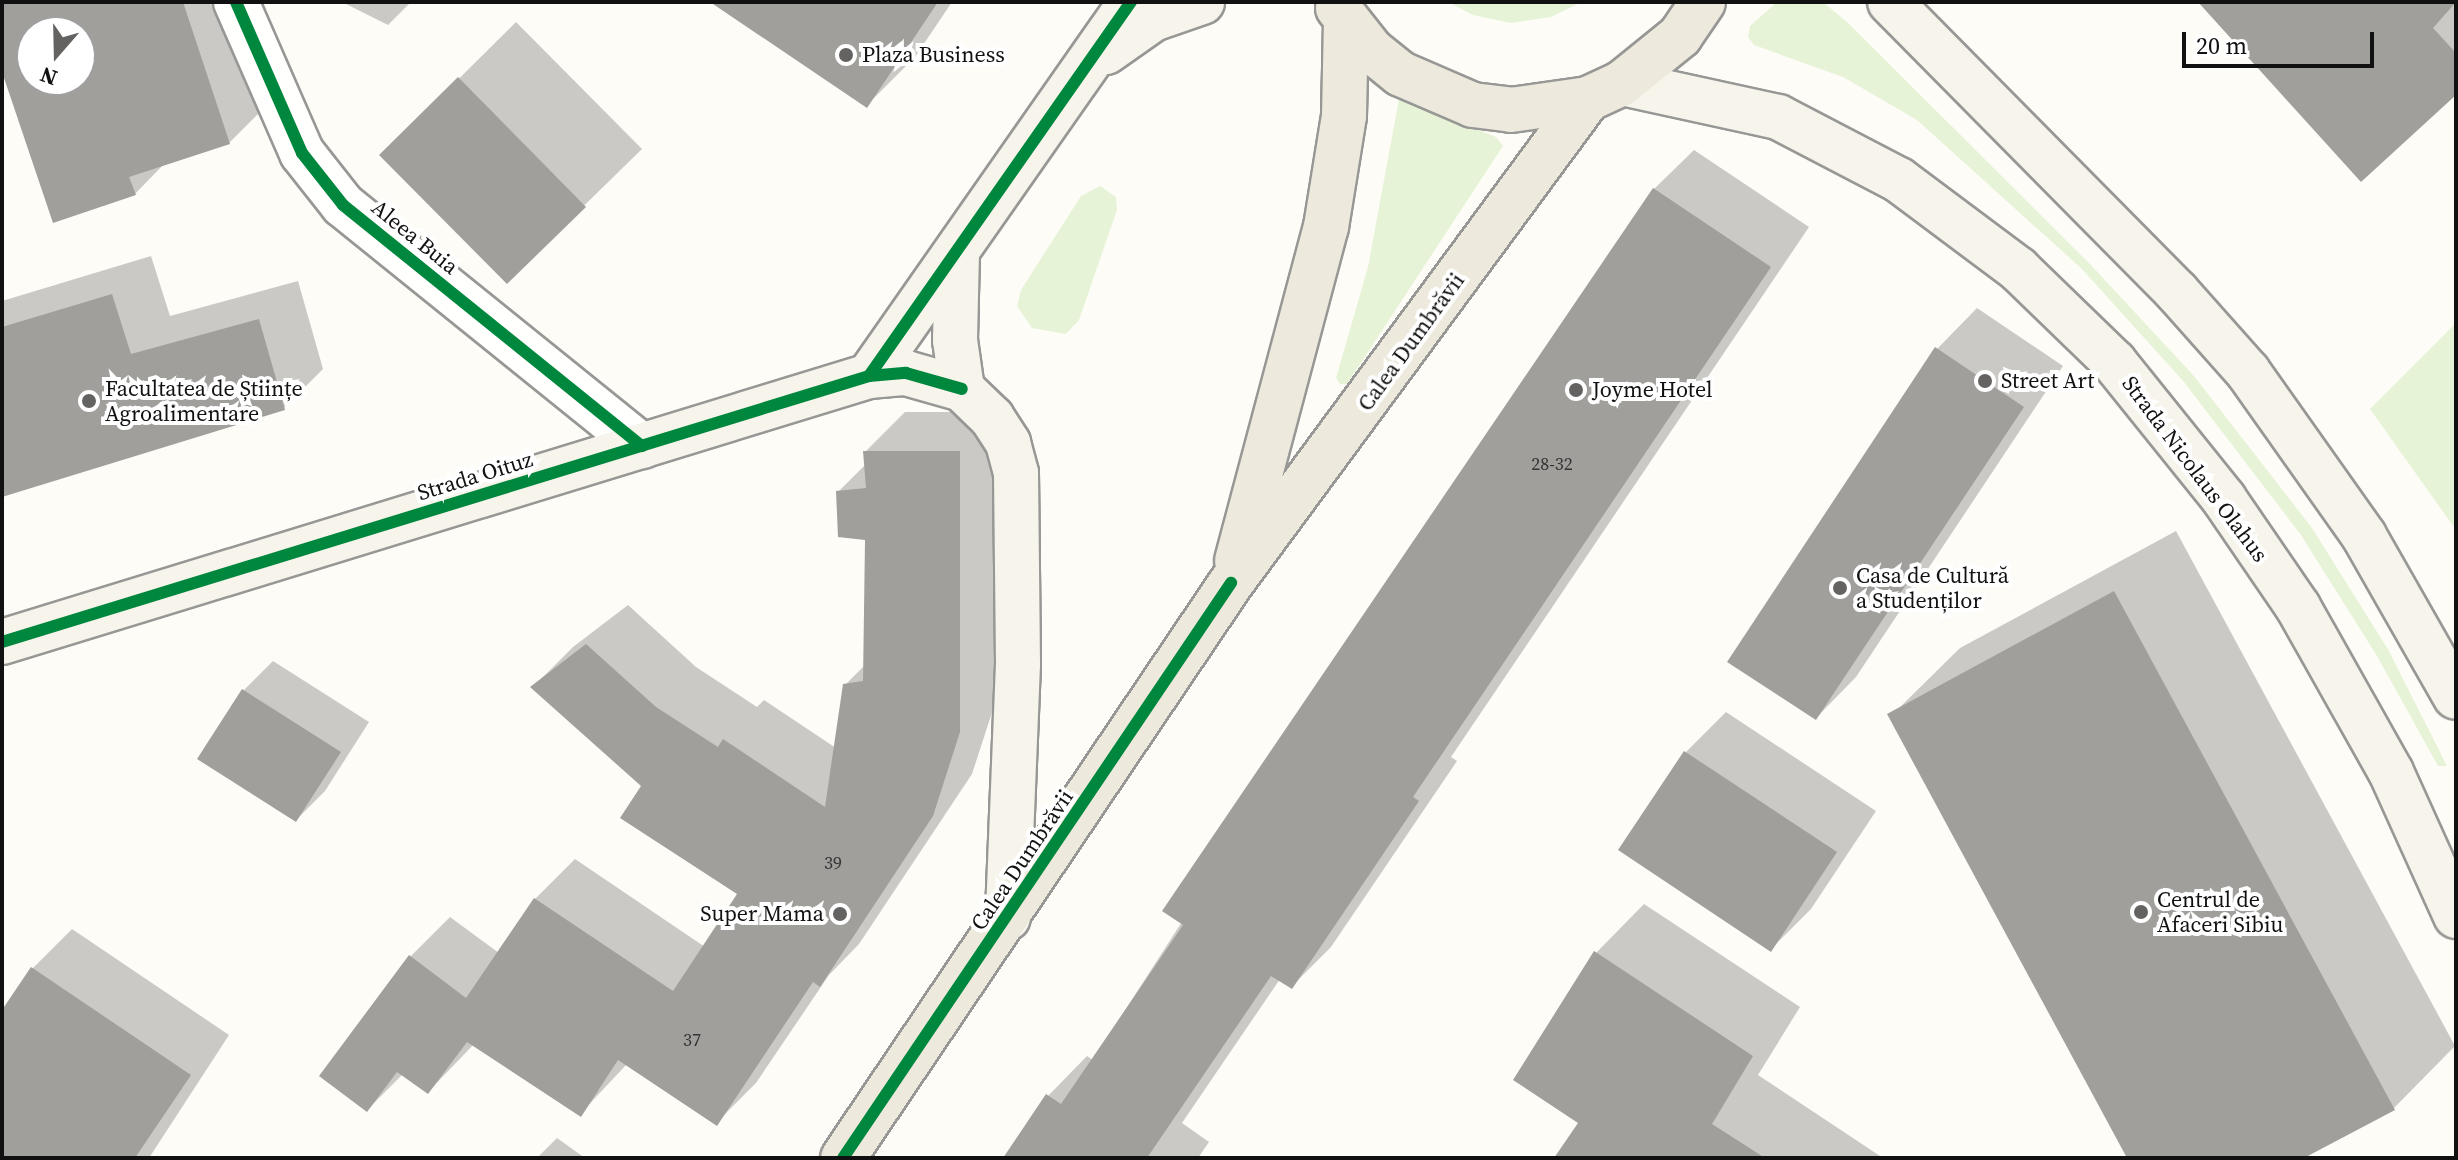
<!DOCTYPE html>
<meta charset="utf-8">
<style>
body{margin:0}
#map{position:relative;width:2458px;height:1160px;overflow:hidden;background:#fdfcf7;font-family:"Source Serif 4",serif}
div>[style]{position:absolute}
.green>*{inset:0;background:#e7f3d7}
.shadow>*{inset:0;background:#0003}
.building>*{inset:0;background:#a19f9c}
.roads{filter:drop-shadow(2px 0 #979795) drop-shadow(-2px 0 #979795) drop-shadow(0 2px #979795) drop-shadow(0 -2px #979795)}
.street>*{height:44px;margin:-22px;padding:0 22px;transform-origin:22px;border-radius:22px;background:#fffffe}
.secondary>*{height:44px;margin:-22px;padding:0 22px;transform-origin:22px;border-radius:22px;background:#f6f4eb}
.primary>*{height:44px;margin:-22px;padding:0 22px;transform-origin:22px;border-radius:22px;background:#ede9dc}
.cycleway>*{height:12px;margin:-6px;padding:0 6px;transform-origin:6px;border-radius:6px;background:#00873e}
.dots>*{width:22px;height:22px;translate:-50% -50%;box-sizing:border-box;border:4px solid #fff;border-radius:50%}
span{translate:-50% -50%;white-space:nowrap;text-align:center;line-height:1.15;-webkit-text-stroke:8px #fff;paint-order:stroke}
.number-label{font-size:18px;color:#353434}
.number-label span{-webkit-text-stroke-width:0}
.poi-label{font-size:22px;color:#111}
.left{translate:0 -50%;text-align:left}
.right{translate:-100% -50%;text-align:right}
.street-label{font-size:22px;color:#111}
.frame{position:absolute;inset:0;border:4px solid #111;pointer-events:none}
.north{position:absolute;left:16px;top:16px;width:80px;height:80px;box-sizing:border-box;background:#fff;border:2px solid #a0a0a0;border-radius:50%;rotate:200deg;font-size:22px;font-weight:700;line-height:32px;text-align:center;color:#111}
.north::after{content:'';display:block;margin:auto;width:28px;height:36px;background:#646362;clip-path:polygon(50% 0,100% 100%,50% 72%,0 100%)}
.scale{position:absolute;left:2182px;top:32px;width:192px;height:36px;box-sizing:border-box;border:4px solid #111;border-top:0;padding-left:10px;font-size:24px;line-height:28px;white-space:nowrap;color:#111;-webkit-text-stroke:6px #fff;paint-order:stroke}
</style>
<div id="map">
<div class="green">
<i style="clip-path:polygon(1448px 2px,1582px 2px,1551px 17px,1511px 23px,1473px 15px)"></i>
<i style="clip-path:polygon(1777px 2px,1823px 2px,1848px 23px,2090px 264px,2194px 376px,2312px 528px,2389px 651px,2447px 766px,2438px 766px,2377px 656px,2301px 535px,2184px 382px,2082px 269px,1917px 120px,1843px 77px,1754px 45px,1748px 37px,1750px 26px)"></i>
<i style="clip-path:polygon(1399px 99px,1496px 137px,1503px 146px,1347px 384px,1340px 384px,1336px 378px,1368px 267px)"></i>
<i style="clip-path:polygon(1100px 186px,1116px 197px,1117px 210px,1079px 320px,1066px 334px,1032px 328px,1017px 306px,1021px 290px,1081px 196px)"></i>
<i style="clip-path:polygon(2456px 323px,2456px 530px,2370px 409px)"></i>
</div>
<div class="shadow">
<i style="clip-path:polygon(evenodd,2px 2px,237px 2px,270px 102px,229px 143px,165px 163px,135px 194px,2px 66px,2px 2px,32px 32px,80px 32px,80px 80px,32px 80px,32px 32px)"></i>
<i style="clip-path:polygon(342px 2px,411px 2px,388px 25px)"></i>
<i style="clip-path:polygon(714px 2px,952px 2px,915px 57px,867px 105px)"></i>
<i style="clip-path:polygon(2201px 2px,2456px 2px,2456px 93px)"></i>
<i style="clip-path:polygon(516px 22px,642px 149px,507px 281px,382px 155px)"></i>
<i style="clip-path:polygon(1694px 150px,1809px 227px,1451px 757px,1457px 761px,1331px 947px,1291px 987px,1280px 979px,1182px 1123px,1209px 1142px,1198px 1158px,1006px 1158px,1048px 1096px,1087px 1056px,1093px 1060px,1654px 189px)"></i>
<i style="clip-path:polygon(151px 256px,170px 316px,298px 281px,323px 369px,284px 408px,2px 495px,2px 301px)"></i>
<i style="clip-path:polygon(1977px 308px,2063px 366px,1856px 677px,1816px 718px,1937px 349px)"></i>
<i style="clip-path:polygon(905px 412px,999px 412px,999px 691px,972px 774px,859px 944px,829px 975px,756px 1083px,716px 1123px,627px 1064px,580px 1114px,474px 1044px,428px 1092px,403px 1074px,367px 1110px,410px 957px,450px 917px,499px 953px,535px 899px,575px 859px,705px 947px,740px 894px,644px 786px,533px 687px,573px 647px,628px 605px,696px 667px,757px 707px,764px 700px,836px 748px,845px 685px,865px 665px,867px 538px,838px 492px,866px 464px,865px 452px)"></i>
<i style="clip-path:polygon(2176px 531px,2455px 1046px,2394px 1108px,2300px 1158px,2130px 1158px,1897px 710px,1960px 648px)"></i>
<i style="clip-path:polygon(273px 661px,369px 722px,325px 791px,296px 820px,244px 690px)"></i>
<i style="clip-path:polygon(1726px 712px,1876px 811px,1811px 909px,1771px 949px,1686px 752px)"></i>
<i style="clip-path:polygon(1644px 904px,1800px 1007px,1758px 1075px,1883px 1158px,1557px 1158px,1581px 1122px,1596px 953px)"></i>
<i style="clip-path:polygon(72px 929px,229px 1035px,149px 1158px,2px 1158px,2px 1014px,33px 968px)"></i>
<i style="clip-path:polygon(557px 1138px,585px 1158px,537px 1158px)"></i>
</div>
<div class="building">
<i style="clip-path:polygon(evenodd,2px 2px,183px 2px,230px 144px,129px 177px,136px 195px,53px 223px,2px 72px,2px 2px,32px 32px,80px 32px,80px 80px,32px 80px,32px 32px)"></i>
<i style="clip-path:polygon(710px 2px,938px 2px,867px 108px)"></i>
<i style="clip-path:polygon(2198px 2px,2456px 2px,2433px 28px,2456px 53px,2456px 95px,2361px 182px)"></i>
<i style="clip-path:polygon(458px 77px,586px 207px,507px 284px,379px 155px)"></i>
<i style="clip-path:polygon(1653px 188px,1771px 267px,1413px 797px,1419px 801px,1292px 989px,1271px 976px,1147px 1158px,1003px 1158px,1046px 1094px,1061px 1104px,1183px 925px,1162px 911px)"></i>
<i style="clip-path:polygon(112px 294px,131px 354px,259px 319px,285px 410px,2px 497px,2px 327px)"></i>
<i style="clip-path:polygon(1935px 347px,2024px 407px,1816px 720px,1727px 662px)"></i>
<i style="clip-path:polygon(863px 451px,960px 451px,960px 732px,933px 816px,820px 987px,813px 982px,717px 1126px,618px 1060px,581px 1117px,467px 1042px,428px 1094px,397px 1072px,367px 1112px,319px 1076px,409px 955px,466px 998px,534px 898px,673px 991px,737px 894px,620px 818px,641px 786px,530px 687px,586px 644px,656px 707px,718px 747px,723px 739px,825px 807px,843px 684px,863px 681px,865px 540px,838px 537px,836px 491px,866px 488px)"></i>
<i style="clip-path:polygon(2114px 591px,2395px 1110px,2304px 1158px,2127px 1158px,1887px 714px)"></i>
<i style="clip-path:polygon(242px 689px,341px 752px,296px 822px,197px 759px)"></i>
<i style="clip-path:polygon(1684px 751px,1837px 852px,1771px 952px,1618px 850px)"></i>
<i style="clip-path:polygon(1594px 951px,1753px 1056px,1712px 1124px,1765px 1158px,1554px 1158px,1578px 1123px,1513px 1080px)"></i>
<i style="clip-path:polygon(31px 967px,191px 1075px,135px 1158px,2px 1158px,2px 1010px)"></i>
</div>
<div class="roads">
<div class="street">
<i style="left:236px;top:2px;width:165px;rotate:66.4deg"></i>
<i style="left:302px;top:153px;width:66px;rotate:51.7deg"></i>
<i style="left:343px;top:205px;width:384px;rotate:38.9deg"></i>
</div>
<div class="secondary">
<i style="left:1890px;top:2px;width:408px;rotate:45.3deg"></i>
<i style="left:2177px;top:292px;width:107px;rotate:48.4deg"></i>
<i style="left:2248px;top:372px;width:201px;rotate:54.7deg"></i>
<i style="left:2364px;top:536px;width:185px;rotate:60.3deg"></i>
<i style="left:1106px;top:52px;width:57px;rotate:-35.1deg"></i>
<i style="left:1153px;top:19px;width:52px;rotate:-19.1deg"></i>
<i style="left:1622px;top:83px;width:160px;rotate:12.3deg"></i>
<i style="left:1778px;top:117px;width:136px;rotate:27.5deg"></i>
<i style="left:1899px;top:180px;width:149px;rotate:36.8deg"></i>
<i style="left:2018px;top:269px;width:134px;rotate:44.1deg"></i>
<i style="left:2114px;top:362px;width:176px;rotate:51.2deg"></i>
<i style="left:2224px;top:499px;width:131px;rotate:55.6deg"></i>
<i style="left:2298px;top:607px;width:189px;rotate:60.6deg"></i>
<i style="left:2391px;top:772px;width:158px;rotate:65.7deg"></i>
<i style="left:957px;top:252px;width:88px;rotate:91.3deg"></i>
<i style="left:955px;top:340px;width:49px;rotate:81.9deg"></i>
<i style="left:962px;top:389px;width:42px;rotate:44deg"></i>
<i style="left:992px;top:418px;width:30px;rotate:57deg"></i>
<i style="left:1008px;top:443px;width:31px;rotate:75deg"></i>
<i style="left:1016px;top:473px;width:191px;rotate:89.4deg"></i>
<i style="left:1018px;top:664px;width:254px;rotate:92.3deg"></i>
<i style="left:869px;top:376px;width:457px;rotate:-55deg"></i>
<i style="left:2px;top:642px;width:907px;rotate:-17.06deg"></i>
<i style="left:869px;top:376px;width:37px;rotate:-5deg"></i>
<i style="left:906px;top:373px;width:58px;rotate:15.9deg"></i>
</div>
<div class="primary">
<i style="left:1338px;top:8px;width:53px;rotate:51.8deg"></i>
<i style="left:1371px;top:50px;width:38px;rotate:39deg"></i>
<i style="left:1401px;top:74px;width:78px;rotate:23.3deg"></i>
<i style="left:1473px;top:105px;width:38px;rotate:7deg"></i>
<i style="left:1511px;top:110px;width:78px;rotate:-8.1deg"></i>
<i style="left:1588px;top:99px;width:38px;rotate:-25deg"></i>
<i style="left:1622px;top:83px;width:75px;rotate:-39deg"></i>
<i style="left:1680px;top:36px;width:41px;rotate:-55.9deg"></i>
<i style="left:1237px;top:561px;width:346px;rotate:-75.1deg"></i>
<i style="left:1326px;top:227px;width:112px;rotate:-80.8deg"></i>
<i style="left:1344px;top:116px;width:96px;rotate:-88.8deg"></i>
<i style="left:843px;top:1158px;width:694px;rotate:-55.99deg"></i>
<i style="left:1231px;top:583px;width:601px;rotate:-53.59deg"></i>
</div>
</div>
<div class="cycleway">
<i style="left:236px;top:2px;width:165px;rotate:66.4deg"></i>
<i style="left:302px;top:153px;width:66px;rotate:51.7deg"></i>
<i style="left:343px;top:205px;width:384px;rotate:38.9deg"></i>
<i style="left:869px;top:376px;width:457px;rotate:-55deg"></i>
<i style="left:2px;top:642px;width:907px;rotate:-17.06deg"></i>
<i style="left:869px;top:376px;width:37px;rotate:-5deg"></i>
<i style="left:906px;top:373px;width:58px;rotate:15.9deg"></i>
<i style="left:843px;top:1158px;width:694px;rotate:-55.99deg"></i>
</div>
<div class="dots">
<i style="left:846px;top:55px;background:#646362"></i>
<i style="left:1985px;top:381px;background:#646362"></i>
<i style="left:1576px;top:390px;background:#646362"></i>
<i style="left:89px;top:401px;background:#646362"></i>
<i style="left:1840px;top:588px;background:#646362"></i>
<i style="left:2141px;top:912px;background:#646362"></i>
<i style="left:840px;top:914px;background:#646362"></i>
</div>
<div class="number-label">
<span style="left:1552px;top:464px">28-32</span>
<span style="left:833px;top:863px">39</span>
<span style="left:692px;top:1040px">37</span>
</div>
<div class="poi-label">
<span class="left" style="left:862px;top:55px">Plaza Business</span>
<span class="left" style="left:2001px;top:381px">Street Art</span>
<span class="left" style="left:105px;top:401px">Facultatea de Științe<br>Agroalimentare</span>
<span class="left" style="left:1592px;top:390px">Joyme Hotel</span>
<span class="left" style="left:1856px;top:588px">Casa de Cultură<br>a Studenților</span>
<span class="left" style="left:2157px;top:912px">Centrul de<br>Afaceri Sibiu</span>
<span class="right" style="left:824px;top:914px">Super Mama</span>
</div>
<div class="street-label">
<span style="left:415px;top:237px;rotate:39deg">Aleea Buia</span>
<span style="left:1411px;top:342px;rotate:-54deg">Calea Dumbrăvii</span>
<span style="left:2195px;top:469px;rotate:53deg">Strada Nicolaus Olahus</span>
<span style="left:475px;top:476px;rotate:-17deg">Strada Oituz</span>
<span style="left:1022px;top:860px;rotate:-56deg">Calea Dumbrăvii</span>
</div>
<div class="frame"></div>
<div class="north">N</div>
<div class="scale">20 m</div>
</div>
